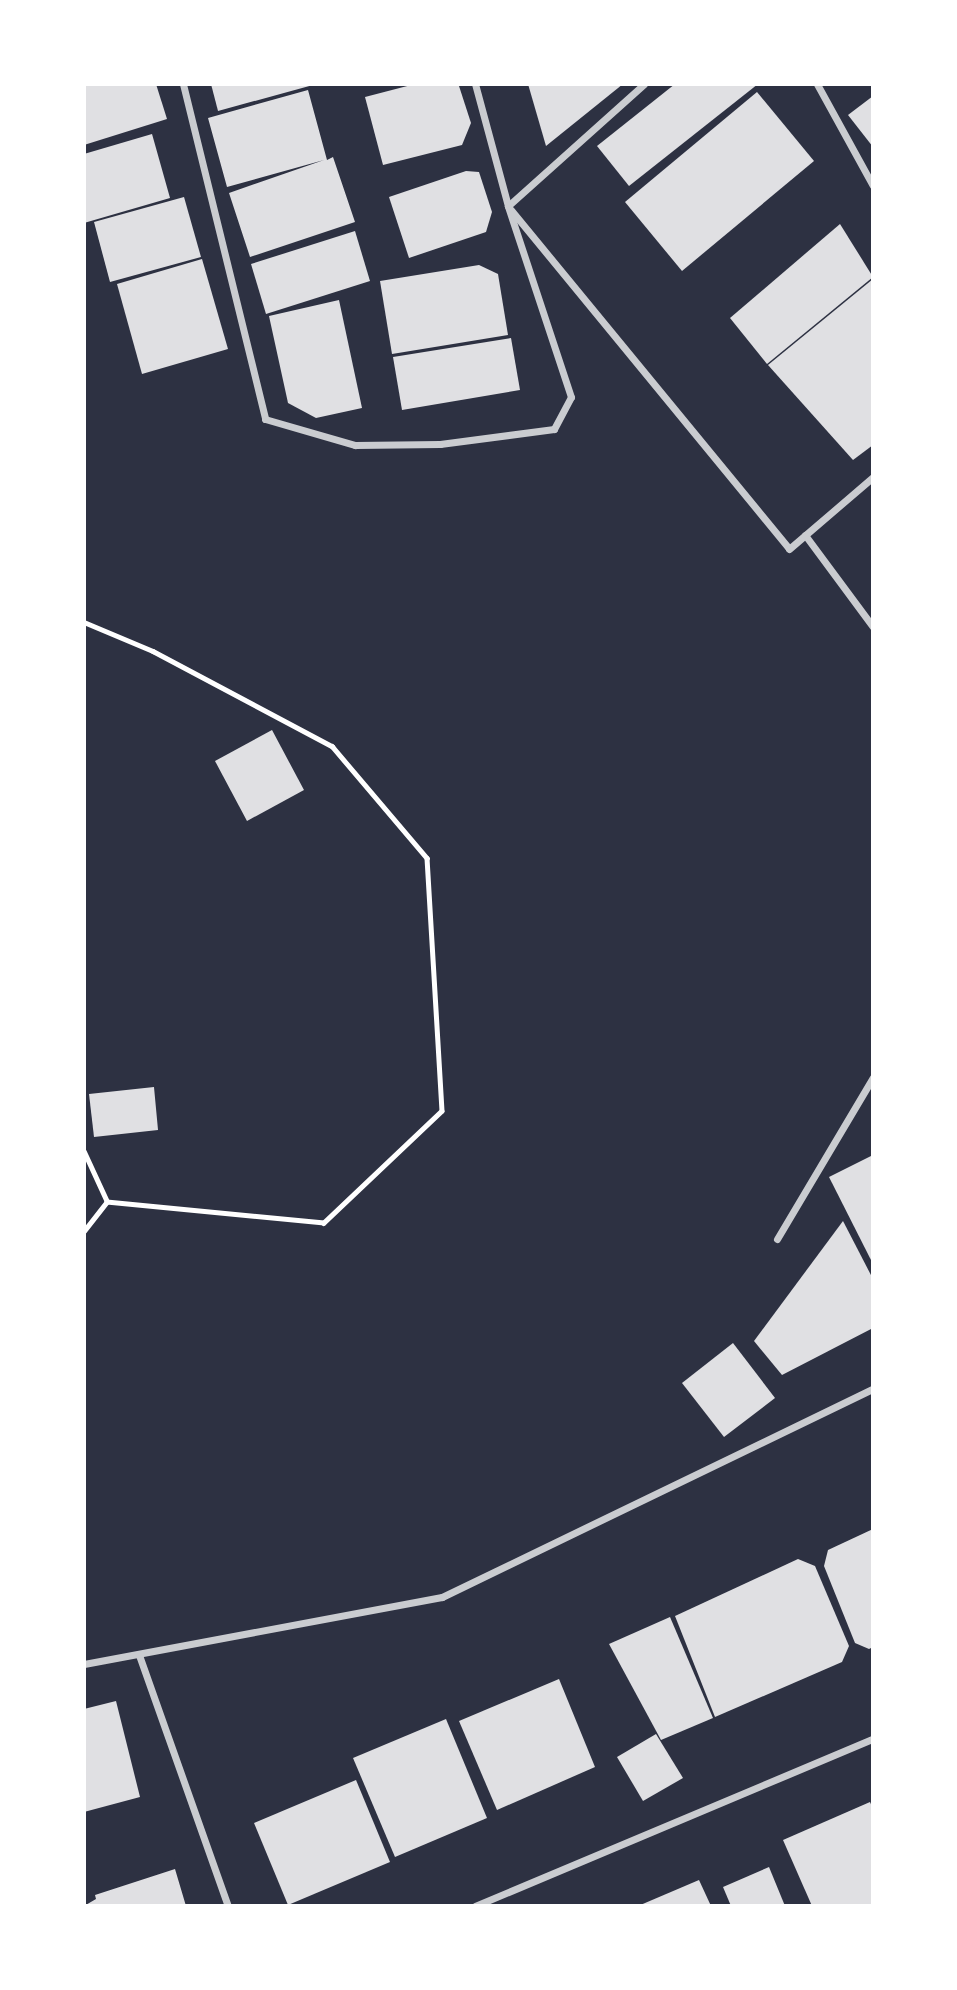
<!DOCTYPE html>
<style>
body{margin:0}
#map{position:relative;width:957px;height:1990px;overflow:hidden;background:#2d3142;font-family:"PT Sans Narrow",sans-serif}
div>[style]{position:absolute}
.building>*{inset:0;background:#e0e0e3}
.path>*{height:4.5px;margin:-2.25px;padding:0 2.25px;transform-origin:2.25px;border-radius:2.25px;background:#fff}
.minor>*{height:7px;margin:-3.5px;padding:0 3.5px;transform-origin:3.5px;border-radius:3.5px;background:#caccd0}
span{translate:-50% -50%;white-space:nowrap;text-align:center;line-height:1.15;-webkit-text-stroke:6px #fff;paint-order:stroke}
.frame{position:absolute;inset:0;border:86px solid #fff;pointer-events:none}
</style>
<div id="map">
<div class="building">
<i style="clip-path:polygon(84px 84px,156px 84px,167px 119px,84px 145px)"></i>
<i style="clip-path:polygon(211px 84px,313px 84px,313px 85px,218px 111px)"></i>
<i style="clip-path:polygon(415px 84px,459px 86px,471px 123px,462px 145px,383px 165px,365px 97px)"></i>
<i style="clip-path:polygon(528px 84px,623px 84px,546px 146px)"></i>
<i style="clip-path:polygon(675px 84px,758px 84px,629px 186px,597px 146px)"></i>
<i style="clip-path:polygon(308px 90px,327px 160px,333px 157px,355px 222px,250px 257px,229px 193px,324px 160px,227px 187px,208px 118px)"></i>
<i style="clip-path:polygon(757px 92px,814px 161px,682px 271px,625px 202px)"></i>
<i style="clip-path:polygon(873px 96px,873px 147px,848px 115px)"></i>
<i style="clip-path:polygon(152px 134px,170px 198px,84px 223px,84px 154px)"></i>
<i style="clip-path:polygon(466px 171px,479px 172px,492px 212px,486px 232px,409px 258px,389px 197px)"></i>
<i style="clip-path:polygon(184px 197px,201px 257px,110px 282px,94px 222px)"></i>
<i style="clip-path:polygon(840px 224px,873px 277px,767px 364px,730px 318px)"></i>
<i style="clip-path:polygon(355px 231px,370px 281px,266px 314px,251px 264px)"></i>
<i style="clip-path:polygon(202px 259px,228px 349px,142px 374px,117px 284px)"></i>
<i style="clip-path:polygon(479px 265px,498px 274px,508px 335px,392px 354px,380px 281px)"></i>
<i style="clip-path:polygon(873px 279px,873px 445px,853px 460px,768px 365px)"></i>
<i style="clip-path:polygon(339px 300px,362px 408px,316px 418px,288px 403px,269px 316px)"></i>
<i style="clip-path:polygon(511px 338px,520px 390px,402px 410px,393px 357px)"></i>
<i style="clip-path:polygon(272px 730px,304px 790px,247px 821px,215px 761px)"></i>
<i style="clip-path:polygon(154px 1087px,158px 1130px,94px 1137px,89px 1094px)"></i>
<i style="clip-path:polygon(873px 1155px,873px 1264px,829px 1177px)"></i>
<i style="clip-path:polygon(843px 1221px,873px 1279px,873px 1328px,782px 1375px,754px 1341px)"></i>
<i style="clip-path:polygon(733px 1343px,775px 1398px,724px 1437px,682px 1383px)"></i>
<i style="clip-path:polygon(873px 1529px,873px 1647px,869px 1649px,855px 1643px,824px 1566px,828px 1550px)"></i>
<i style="clip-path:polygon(798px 1559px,815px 1566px,849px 1646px,842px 1662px,715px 1717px,675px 1616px)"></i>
<i style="clip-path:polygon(670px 1617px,713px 1718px,661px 1740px,609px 1644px)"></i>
<i style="clip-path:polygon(559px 1679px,595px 1767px,497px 1810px,459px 1721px)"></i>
<i style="clip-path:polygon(116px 1701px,140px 1797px,84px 1812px,84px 1709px)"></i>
<i style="clip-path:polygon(446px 1719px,487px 1818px,395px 1857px,353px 1758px)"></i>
<i style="clip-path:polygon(656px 1734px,683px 1778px,643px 1801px,617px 1757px)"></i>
<i style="clip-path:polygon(356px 1780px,390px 1862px,288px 1905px,254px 1823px)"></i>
<i style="clip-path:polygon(870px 1802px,873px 1809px,873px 1905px,812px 1906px,783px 1840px)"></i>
<i style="clip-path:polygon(769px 1867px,785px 1906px,731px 1906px,723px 1887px)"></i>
<i style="clip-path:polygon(175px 1869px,186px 1906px,84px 1906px,96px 1899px,95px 1895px)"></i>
<i style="clip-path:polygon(699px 1880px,711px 1906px,638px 1906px)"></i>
</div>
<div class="path">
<i style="left:84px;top:622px;width:75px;rotate:22.8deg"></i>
<i style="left:153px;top:651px;width:203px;rotate:28deg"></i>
<i style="left:332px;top:746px;width:147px;rotate:49.7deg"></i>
<i style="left:427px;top:858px;width:253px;rotate:86.6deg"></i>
<i style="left:442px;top:1111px;width:163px;rotate:136.5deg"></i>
<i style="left:324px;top:1223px;width:218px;rotate:-174.5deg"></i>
<i style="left:107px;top:1202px;width:55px;rotate:-114.7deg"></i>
<i style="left:84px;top:1231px;width:37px;rotate:-52deg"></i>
</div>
<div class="minor">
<i style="left:183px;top:84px;width:345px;rotate:76.2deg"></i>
<i style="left:265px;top:419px;width:94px;rotate:16.1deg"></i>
<i style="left:355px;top:445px;width:85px;rotate:-0.7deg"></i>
<i style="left:440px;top:444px;width:115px;rotate:-7.5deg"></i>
<i style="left:554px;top:429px;width:36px;rotate:-62deg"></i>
<i style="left:571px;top:397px;width:201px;rotate:-108.3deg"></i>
<i style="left:508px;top:206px;width:126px;rotate:-105.1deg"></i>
<i style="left:817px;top:84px;width:116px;rotate:61.2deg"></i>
<i style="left:508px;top:206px;width:183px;rotate:-41.9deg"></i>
<i style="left:511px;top:210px;width:438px;rotate:50.6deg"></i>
<i style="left:789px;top:549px;width:111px;rotate:-40.6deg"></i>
<i style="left:805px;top:535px;width:114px;rotate:53.5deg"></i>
<i style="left:777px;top:1239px;width:188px;rotate:-59.3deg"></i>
<i style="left:139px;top:1655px;width:266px;rotate:70.5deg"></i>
<i style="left:84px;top:1664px;width:364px;rotate:-10.6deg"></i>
<i style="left:442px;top:1597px;width:479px;rotate:-25.8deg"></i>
<i style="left:475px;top:1906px;width:432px;rotate:-22.8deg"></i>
</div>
<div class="frame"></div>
</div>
